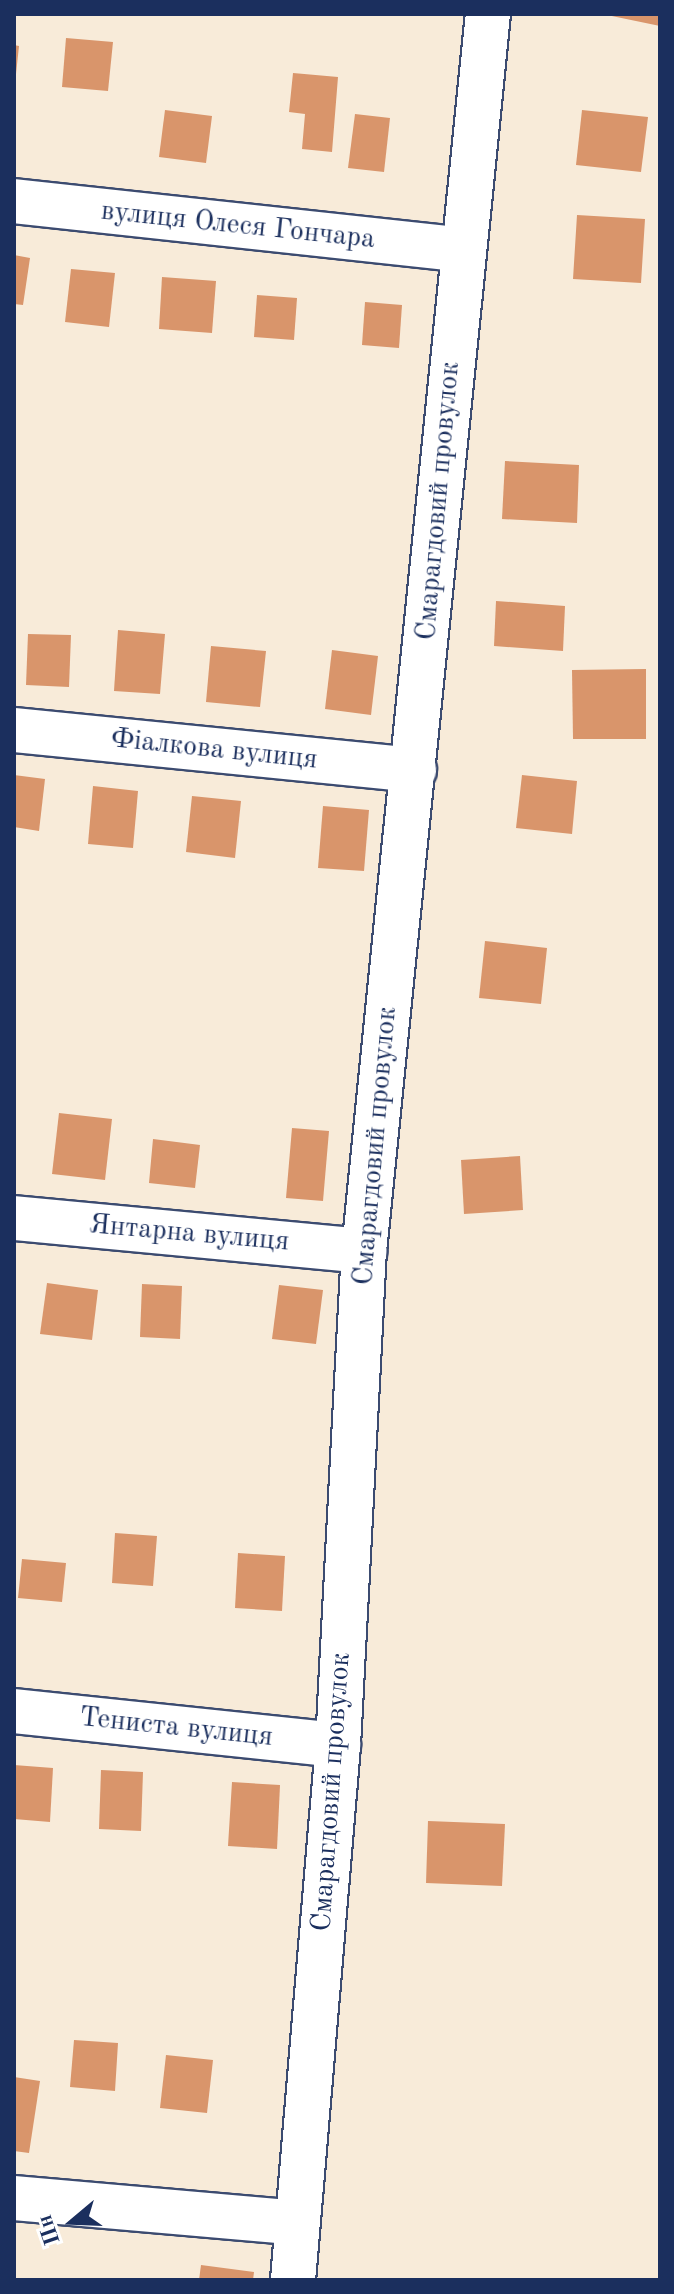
<!DOCTYPE html>
<meta charset="utf-8">
<style>
body{margin:0}
#map{position:relative;width:674px;height:2294px;overflow:hidden;background:#f8ebd9;font-family:"Old Standard TT",serif}
div>[style]{position:absolute}
.building>*{inset:0;background:#d9956b}
.roads{filter:drop-shadow(2px 0 #3c4b70) drop-shadow(-2px 0 #3c4b70) drop-shadow(0 2px #3c4b70) drop-shadow(0 -2px #3c4b70)}
.minor>*{height:44px;margin:-22px;padding:0 22px;transform-origin:22px;border-radius:22px;background:#fff}
span{translate:-50% -50%;white-space:nowrap;text-align:center;line-height:1.15;-webkit-text-stroke:6px #fff;paint-order:stroke}
.street-label{font-size:28px;color:#1b2f5e}
.frame{position:absolute;inset:0;border:16px solid #1b2f5e;pointer-events:none}
.north{position:absolute;left:32px;top:2182px;width:80px;height:80px;-webkit-text-stroke:6px #fff;paint-order:stroke;rotate:251deg;font-size:22px;font-weight:700;line-height:32px;text-align:center;color:#1b2f5e}
.north::after{content:'';display:block;margin:auto;width:28px;height:36px;background:#1b2f5e;clip-path:polygon(50% 0,100% 100%,50% 72%,0 100%)}
</style>
<div id="map">
<div class="building">
<i style="clip-path:polygon(608px 14px,660px 14px,660px 26px,607px 15px)"></i>
<i style="clip-path:polygon(66px 38px,113px 42px,108px 91px,62px 87px)"></i>
<i style="clip-path:polygon(14px 45px,19px 46px,16px 74px,14px 74px)"></i>
<i style="clip-path:polygon(293px 73px,338px 77px,332px 152px,302px 149px,305px 114px,289px 112px)"></i>
<i style="clip-path:polygon(165px 110px,212px 116px,206px 163px,159px 157px)"></i>
<i style="clip-path:polygon(582px 110px,648px 117px,641px 172px,576px 165px)"></i>
<i style="clip-path:polygon(355px 114px,390px 118px,384px 172px,348px 168px)"></i>
<i style="clip-path:polygon(577px 215px,645px 219px,641px 283px,573px 279px)"></i>
<i style="clip-path:polygon(14px 255px,30px 258px,23px 305px,14px 304px)"></i>
<i style="clip-path:polygon(71px 269px,115px 273px,109px 327px,65px 322px)"></i>
<i style="clip-path:polygon(162px 277px,216px 281px,212px 333px,159px 329px)"></i>
<i style="clip-path:polygon(257px 295px,297px 298px,294px 340px,254px 337px)"></i>
<i style="clip-path:polygon(365px 302px,402px 305px,399px 348px,362px 345px)"></i>
<i style="clip-path:polygon(505px 461px,579px 465px,577px 523px,502px 519px)"></i>
<i style="clip-path:polygon(496px 601px,565px 606px,563px 651px,494px 646px)"></i>
<i style="clip-path:polygon(118px 630px,165px 634px,160px 694px,114px 691px)"></i>
<i style="clip-path:polygon(28px 634px,71px 635px,69px 687px,26px 685px)"></i>
<i style="clip-path:polygon(211px 646px,266px 651px,260px 707px,206px 702px)"></i>
<i style="clip-path:polygon(332px 650px,378px 656px,371px 715px,325px 709px)"></i>
<i style="clip-path:polygon(646px 669px,646px 739px,573px 739px,572px 670px)"></i>
<i style="clip-path:polygon(14px 775px,45px 779px,39px 831px,14px 827px)"></i>
<i style="clip-path:polygon(522px 775px,577px 781px,572px 834px,516px 828px)"></i>
<i style="clip-path:polygon(93px 786px,138px 791px,133px 848px,88px 844px)"></i>
<i style="clip-path:polygon(192px 796px,241px 801px,235px 858px,186px 852px)"></i>
<i style="clip-path:polygon(323px 806px,369px 810px,364px 871px,318px 868px)"></i>
<i style="clip-path:polygon(485px 941px,547px 948px,541px 1004px,479px 998px)"></i>
<i style="clip-path:polygon(59px 1113px,112px 1119px,105px 1180px,52px 1174px)"></i>
<i style="clip-path:polygon(292px 1128px,329px 1131px,323px 1201px,286px 1198px)"></i>
<i style="clip-path:polygon(153px 1139px,200px 1145px,195px 1188px,149px 1183px)"></i>
<i style="clip-path:polygon(520px 1156px,523px 1210px,464px 1214px,461px 1160px)"></i>
<i style="clip-path:polygon(47px 1283px,98px 1290px,92px 1340px,40px 1334px)"></i>
<i style="clip-path:polygon(142px 1284px,182px 1286px,180px 1339px,140px 1337px)"></i>
<i style="clip-path:polygon(279px 1285px,323px 1290px,316px 1344px,272px 1339px)"></i>
<i style="clip-path:polygon(115px 1533px,157px 1536px,153px 1586px,112px 1583px)"></i>
<i style="clip-path:polygon(238px 1553px,285px 1556px,282px 1611px,235px 1608px)"></i>
<i style="clip-path:polygon(22px 1559px,66px 1563px,62px 1602px,18px 1598px)"></i>
<i style="clip-path:polygon(14px 1765px,53px 1768px,50px 1822px,14px 1819px)"></i>
<i style="clip-path:polygon(101px 1770px,143px 1772px,141px 1831px,99px 1829px)"></i>
<i style="clip-path:polygon(232px 1782px,280px 1785px,277px 1849px,228px 1846px)"></i>
<i style="clip-path:polygon(428px 1821px,505px 1824px,502px 1886px,426px 1883px)"></i>
<i style="clip-path:polygon(74px 2040px,118px 2043px,115px 2091px,70px 2087px)"></i>
<i style="clip-path:polygon(166px 2055px,213px 2060px,207px 2113px,160px 2108px)"></i>
<i style="clip-path:polygon(14px 2077px,40px 2081px,29px 2153px,14px 2151px)"></i>
<i style="clip-path:polygon(201px 2265px,254px 2272px,253px 2280px,199px 2280px)"></i>
</div>
<div class="roads">
<div class="minor">
<i style="left:14px;top:201px;width:452px;rotate:6.2deg"></i>
<i style="left:14px;top:730px;width:402px;rotate:5.7deg"></i>
<i style="left:14px;top:1218px;width:352px;rotate:5.4deg"></i>
<i style="left:14px;top:1711px;width:326px;rotate:6deg"></i>
<i style="left:14px;top:2198px;width:284px;rotate:5deg"></i>
<i style="left:293px;top:2280px;width:537px;rotate:-85.19deg"></i>
<i style="left:338px;top:1745px;width:495px;rotate:-87deg"></i>
<i style="left:364px;top:1251px;width:1243px;rotate:-84.28deg"></i>
</div>
</div>
<div class="street-label">
<span style="left:238px;top:226px;rotate:6deg">вулиця Олеся Гончара</span>
<span style="left:439px;top:501px;rotate:-85deg">Смарагдовий провулок</span>
<span style="left:214px;top:750px;rotate:6deg">Фіалкова вулиця</span>
<span style="left:376px;top:1146px;rotate:-85deg">Смарагдовий провулок</span>
<span style="left:189px;top:1234px;rotate:5deg">Янтарна вулиця</span>
<span style="left:176px;top:1728px;rotate:6deg">Тениста вулиця</span>
<span style="left:332px;top:1792px;rotate:-86deg">Смарагдовий провулок</span>
</div>
<div class="frame"></div>
<div class="north">Пн</div>
</div>
